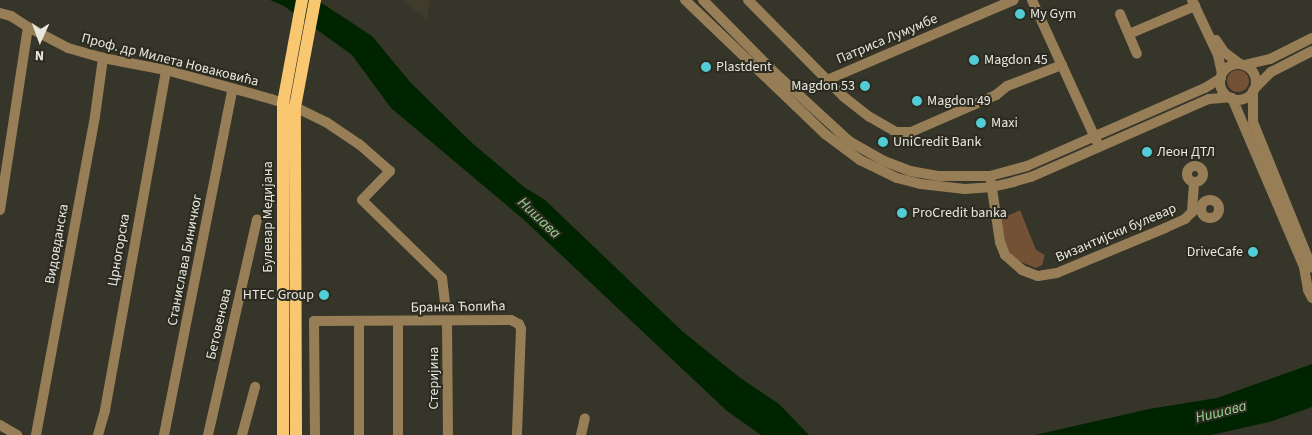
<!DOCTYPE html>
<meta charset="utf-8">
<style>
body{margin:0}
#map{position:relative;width:1312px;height:435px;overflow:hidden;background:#36352a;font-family:"Source Sans 3",sans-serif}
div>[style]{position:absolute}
.built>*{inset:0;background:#3f3c2b}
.green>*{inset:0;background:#745135}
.round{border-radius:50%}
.water>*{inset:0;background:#002300}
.minor>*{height:10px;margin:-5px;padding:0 5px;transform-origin:5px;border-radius:5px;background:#977e57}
.minor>.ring{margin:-5px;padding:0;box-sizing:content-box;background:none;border:10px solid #977e57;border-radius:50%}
.major>*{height:12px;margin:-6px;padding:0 6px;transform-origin:6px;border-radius:6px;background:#fac771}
.dots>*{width:14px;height:14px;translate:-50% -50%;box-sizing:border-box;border:2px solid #2c2b20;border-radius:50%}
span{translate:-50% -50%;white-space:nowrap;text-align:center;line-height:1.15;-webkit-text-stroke:4px #2c2b20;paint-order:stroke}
.poi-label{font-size:14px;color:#e7e6df}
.left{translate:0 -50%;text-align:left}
.right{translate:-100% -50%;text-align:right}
.street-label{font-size:14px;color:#e7e6df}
.water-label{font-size:15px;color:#99d28e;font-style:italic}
.north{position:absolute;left:15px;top:15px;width:50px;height:50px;-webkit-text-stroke:4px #2c2b20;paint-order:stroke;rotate:182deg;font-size:14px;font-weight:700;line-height:20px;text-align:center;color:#e7e6df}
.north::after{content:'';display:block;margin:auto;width:18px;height:22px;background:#e7e6df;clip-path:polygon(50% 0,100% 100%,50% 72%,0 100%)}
</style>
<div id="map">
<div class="built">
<i style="clip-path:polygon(401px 0,430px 0,427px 19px)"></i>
</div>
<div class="green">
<i class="round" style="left:1227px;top:70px;width:22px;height:22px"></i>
<i style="clip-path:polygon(1020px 210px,1036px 250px,1045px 255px,1042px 265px,1036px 268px,1016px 260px,1004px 245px,999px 220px)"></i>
</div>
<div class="water">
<i style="clip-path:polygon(270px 0,317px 0,372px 36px,410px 82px,471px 142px,524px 187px,545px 200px,682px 331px,739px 377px,779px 404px,809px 435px,761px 435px,727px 411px,523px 219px,391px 108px,352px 55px,284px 6px)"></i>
<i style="clip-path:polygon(1312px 364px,1312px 407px,1269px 422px,1211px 435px,1035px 435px,1149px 409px,1217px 398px)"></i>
</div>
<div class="minor">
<i style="left:685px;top:0;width:194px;rotate:43.7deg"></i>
<i style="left:825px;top:134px;width:44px;rotate:36.6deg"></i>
<i style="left:860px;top:160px;width:41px;rotate:25.9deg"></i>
<i style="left:897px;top:178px;width:25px;rotate:14deg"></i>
<i style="left:921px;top:184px;width:44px;rotate:6.5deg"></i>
<i style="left:965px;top:189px;width:27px;rotate:-4deg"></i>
<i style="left:992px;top:187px;width:22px;rotate:-13deg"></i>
<i style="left:1013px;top:182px;width:19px;rotate:-16deg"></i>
<i style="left:1031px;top:177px;width:194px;rotate:-23.7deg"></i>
<i style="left:1209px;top:99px;width:21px;rotate:-5deg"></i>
<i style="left:703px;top:0;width:104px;rotate:45.4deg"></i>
<i style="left:776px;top:74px;width:99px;rotate:42.5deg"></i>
<i style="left:849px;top:141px;width:40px;rotate:29.7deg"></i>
<i style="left:884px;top:161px;width:28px;rotate:21deg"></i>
<i style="left:910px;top:171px;width:28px;rotate:10deg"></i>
<i style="left:938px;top:176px;width:52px"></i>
<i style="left:990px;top:176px;width:38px;rotate:-15deg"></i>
<i style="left:1027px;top:166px;width:194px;rotate:-23.7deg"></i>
<i style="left:1205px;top:88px;width:19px;rotate:-32deg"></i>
<i style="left:748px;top:0;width:136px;rotate:45.3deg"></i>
<i style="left:844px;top:97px;width:33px;rotate:38deg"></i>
<i style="left:870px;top:117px;width:30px;rotate:30deg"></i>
<i style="left:896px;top:132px;width:15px"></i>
<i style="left:911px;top:132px;width:93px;rotate:-23.5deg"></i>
<i style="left:996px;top:95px;width:14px;rotate:-39deg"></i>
<i style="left:1007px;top:86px;width:59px;rotate:-20.9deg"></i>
<i style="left:1032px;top:0;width:156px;rotate:65.4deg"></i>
<i style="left:1192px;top:0;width:61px;rotate:64.7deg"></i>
<i style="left:1218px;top:55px;width:19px;rotate:78deg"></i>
<i style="left:0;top:13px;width:11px;rotate:15deg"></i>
<i style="left:11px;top:16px;width:20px;rotate:33deg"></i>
<i style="left:28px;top:27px;width:45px;rotate:27.7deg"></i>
<i style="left:68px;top:48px;width:36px;rotate:16deg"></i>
<i style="left:103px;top:58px;width:64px;rotate:10.8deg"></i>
<i style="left:166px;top:70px;width:109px;rotate:15.4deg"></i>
<i style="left:271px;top:99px;width:25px;rotate:18deg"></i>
<i style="left:295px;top:107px;width:34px;rotate:26deg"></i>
<i style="left:326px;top:122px;width:40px;rotate:34deg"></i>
<i style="left:359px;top:144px;width:41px;rotate:41.1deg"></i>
<i style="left:390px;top:171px;width:40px;rotate:134deg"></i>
<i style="left:362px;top:200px;width:112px;rotate:44.3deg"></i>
<i style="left:442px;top:278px;width:26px;rotate:83deg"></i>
<i style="left:1120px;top:14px;width:43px;rotate:67deg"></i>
<i style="left:1129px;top:34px;width:72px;rotate:-23deg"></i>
<i style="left:1216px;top:40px;width:14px;rotate:56deg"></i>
<i style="left:1224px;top:52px;width:20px;rotate:37deg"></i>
<i class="ring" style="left:1220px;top:64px;width:26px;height:26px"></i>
<i style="left:1244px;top:65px;width:27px;rotate:-13deg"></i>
<i style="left:1270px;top:59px;width:47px;rotate:-26.6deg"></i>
<i style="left:827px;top:80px;width:203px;rotate:-23.2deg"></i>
<i style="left:1255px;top:88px;width:23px;rotate:-45deg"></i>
<i style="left:1271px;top:72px;width:46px;rotate:-27.1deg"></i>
<i style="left:1253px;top:91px;width:31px;rotate:90deg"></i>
<i style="left:1253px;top:122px;width:157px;rotate:68deg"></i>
<i style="left:1232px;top:98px;width:184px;rotate:66.9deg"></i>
<i style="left:1304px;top:267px;width:23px;rotate:80deg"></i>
<i style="left:1308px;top:290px;width:9px;rotate:63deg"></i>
<i class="ring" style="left:1187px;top:166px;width:6px;height:6px"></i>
<i style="left:991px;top:182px;width:61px;rotate:81.5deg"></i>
<i style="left:1000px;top:242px;width:14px;rotate:69deg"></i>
<i style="left:1005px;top:255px;width:23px;rotate:41deg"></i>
<i style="left:1022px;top:270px;width:17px;rotate:21deg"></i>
<i style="left:1038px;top:276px;width:19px;rotate:-9deg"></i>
<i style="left:1057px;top:273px;width:117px;rotate:-22.6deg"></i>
<i style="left:1165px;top:228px;width:22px;rotate:-24deg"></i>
<i style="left:1185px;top:219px;width:10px;rotate:-45deg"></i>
<i class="ring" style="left:1201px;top:200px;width:8px;height:8px"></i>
<i style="left:0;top:210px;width:185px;rotate:-81.3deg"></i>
<i style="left:1192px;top:212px;width:30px;rotate:-86deg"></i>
<i style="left:447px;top:321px;width:114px;rotate:89.5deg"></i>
<i style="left:0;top:425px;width:20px;rotate:30deg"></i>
<i style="left:36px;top:435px;width:324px;rotate:-79.5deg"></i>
<i style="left:95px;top:116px;width:59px;rotate:-82.1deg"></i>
<i style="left:98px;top:435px;width:26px;rotate:-74deg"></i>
<i style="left:105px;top:410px;width:345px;rotate:-79.8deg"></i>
<i style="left:164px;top:435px;width:352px;rotate:-78.8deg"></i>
<i style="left:208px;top:435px;width:221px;rotate:-77.2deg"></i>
<i style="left:242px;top:435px;width:50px;rotate:-74.8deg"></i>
<i style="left:315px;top:435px;width:114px;rotate:-90.5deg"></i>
<i style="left:314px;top:321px;width:197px;rotate:-0.3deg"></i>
<i style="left:511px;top:320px;width:9px;rotate:27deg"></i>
<i style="left:519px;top:324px;width:5px;rotate:68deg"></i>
<i style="left:521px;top:329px;width:106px;rotate:92.2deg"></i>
<i style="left:359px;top:435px;width:112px;rotate:-90deg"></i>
<i style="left:398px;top:435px;width:114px;rotate:-90deg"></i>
<i style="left:581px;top:435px;width:17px;rotate:-77deg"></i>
</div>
<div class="major">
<i style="left:283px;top:435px;width:332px;rotate:-90deg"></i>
<i style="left:283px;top:103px;width:105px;rotate:-79.5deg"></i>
<i style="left:296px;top:435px;width:328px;rotate:-90.2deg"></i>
<i style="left:295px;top:107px;width:109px;rotate:-79.4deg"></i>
</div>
<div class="dots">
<i style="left:1020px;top:14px;background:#52ccd5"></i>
<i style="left:974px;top:60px;background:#52ccd5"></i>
<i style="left:706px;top:67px;background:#52ccd5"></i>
<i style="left:865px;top:86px;background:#52ccd5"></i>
<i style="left:917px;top:101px;background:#52ccd5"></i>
<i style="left:981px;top:123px;background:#52ccd5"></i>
<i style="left:883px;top:142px;background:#52ccd5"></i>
<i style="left:1147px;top:152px;background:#52ccd5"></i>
<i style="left:902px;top:213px;background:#52ccd5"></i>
<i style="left:1253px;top:252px;background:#52ccd5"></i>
<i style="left:324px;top:295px;background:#52ccd5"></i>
</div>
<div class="poi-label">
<span class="left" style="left:1030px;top:14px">My Gym</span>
<span class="left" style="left:984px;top:60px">Magdon 45</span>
<span class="left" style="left:716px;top:67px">Plastdent</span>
<span class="right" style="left:855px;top:86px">Magdon 53</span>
<span class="left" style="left:927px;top:101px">Magdon 49</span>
<span class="left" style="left:991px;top:123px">Maxi</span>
<span class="left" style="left:893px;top:142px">UniCredit Bank</span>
<span class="left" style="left:1157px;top:152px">Леон ДТЛ</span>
<span class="left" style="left:912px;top:213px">ProCredit banka</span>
<span class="right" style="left:1243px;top:252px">DriveCafe</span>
<span class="right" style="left:314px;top:295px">HTEC Group</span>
</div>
<div class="street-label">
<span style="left:887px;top:39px;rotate:-23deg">Патриса Лумумбе</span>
<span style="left:170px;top:60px;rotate:14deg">Проф. др Милета Новаковића</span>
<span style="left:268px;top:217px;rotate:-90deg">Булевар Медијана</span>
<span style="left:1116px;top:233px;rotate:-23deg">Византијски булевар</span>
<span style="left:57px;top:244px;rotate:-80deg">Видовданска</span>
<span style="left:119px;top:250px;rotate:-80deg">Црногорска</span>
<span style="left:185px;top:260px;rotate:-79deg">Станислава Биничког</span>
<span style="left:458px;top:307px;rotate:-1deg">Бранка Ћопића</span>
<span style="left:219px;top:324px;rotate:-77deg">Бетовенова</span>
<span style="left:434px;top:378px;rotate:-90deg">Стеријина</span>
</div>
<div class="water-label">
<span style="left:539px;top:218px;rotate:43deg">Нишава</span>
<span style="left:1221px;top:412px;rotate:-14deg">Нишава</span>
</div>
<div class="north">N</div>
</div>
